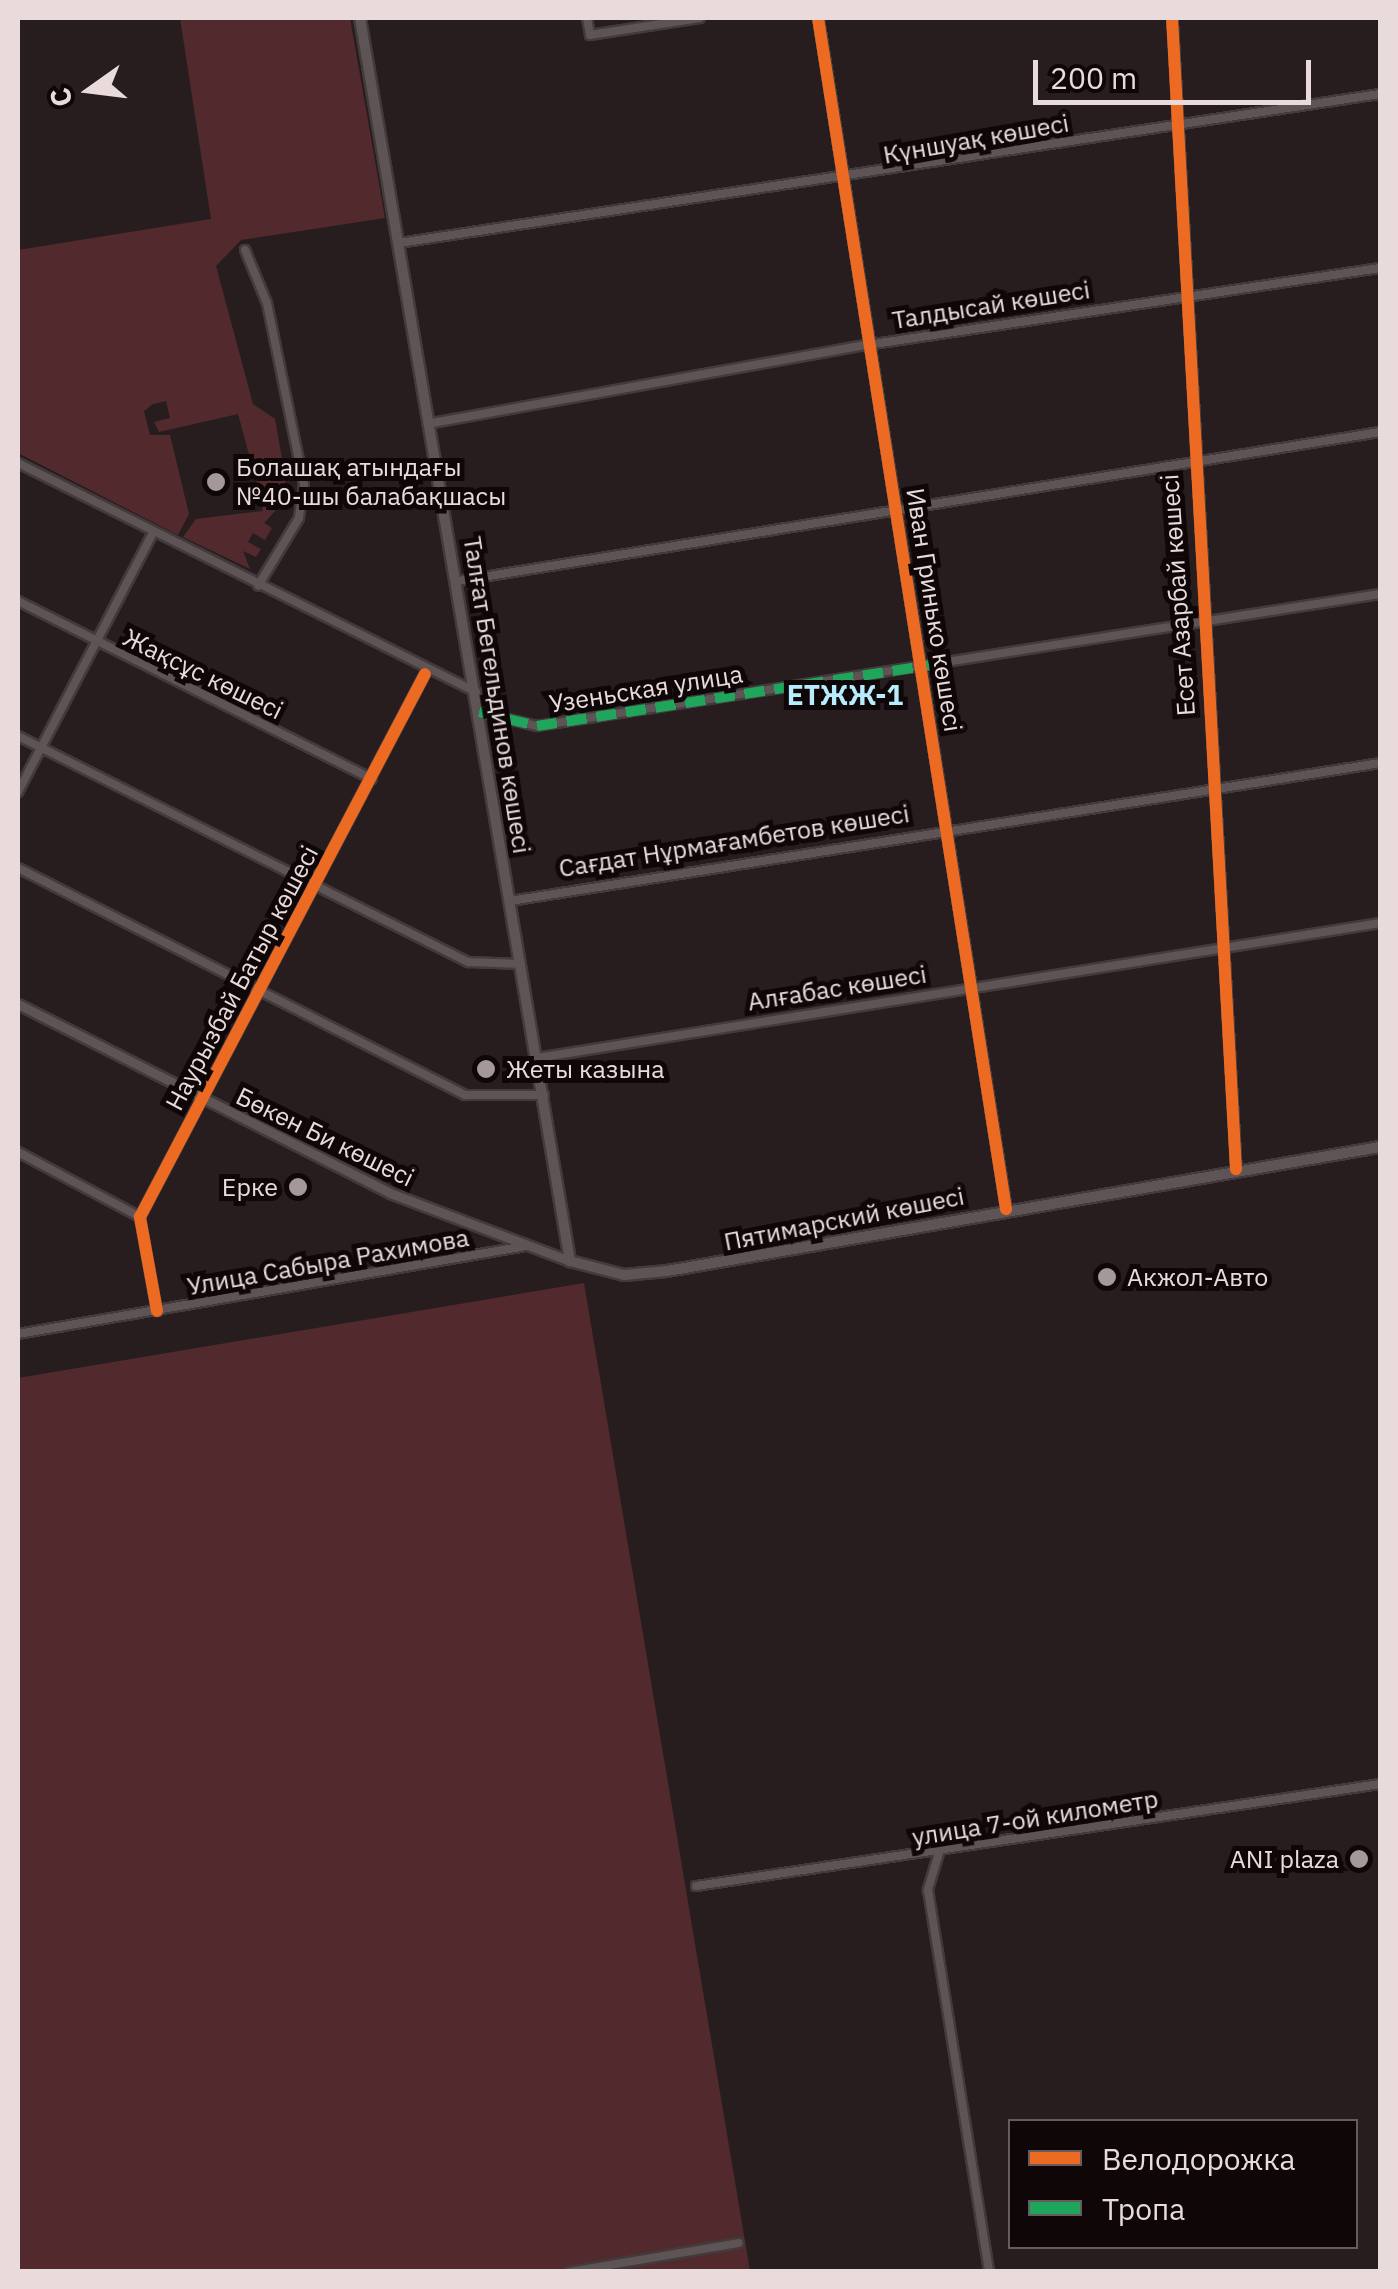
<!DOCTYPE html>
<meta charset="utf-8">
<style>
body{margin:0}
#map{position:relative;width:1398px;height:2289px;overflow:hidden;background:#281d1e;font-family:"IBM Plex Sans",sans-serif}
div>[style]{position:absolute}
.green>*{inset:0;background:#522a2e}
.roads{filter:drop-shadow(2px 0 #433a3b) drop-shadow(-2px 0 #433a3b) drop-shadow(0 2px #433a3b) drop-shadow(0 -2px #433a3b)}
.minor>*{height:8px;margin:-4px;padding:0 4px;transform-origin:4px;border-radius:4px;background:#5e5455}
.tertiary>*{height:9px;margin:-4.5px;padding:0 4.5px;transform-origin:4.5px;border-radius:4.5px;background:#5e5455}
.secondary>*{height:10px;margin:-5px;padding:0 5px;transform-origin:5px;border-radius:5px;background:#5e5455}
.quiet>*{height:10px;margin-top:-5px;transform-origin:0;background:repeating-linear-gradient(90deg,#20a55d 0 20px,transparent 0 30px)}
.cycleway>*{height:12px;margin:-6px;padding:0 6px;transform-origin:6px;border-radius:6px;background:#ed6a23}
.dots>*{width:28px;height:28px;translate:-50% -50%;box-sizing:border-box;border:5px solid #0f0707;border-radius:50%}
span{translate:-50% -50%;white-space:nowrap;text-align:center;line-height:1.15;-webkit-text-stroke:10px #0f0707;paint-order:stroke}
.street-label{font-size:25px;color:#e9dbdc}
.poi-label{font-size:25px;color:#e9dbdc}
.left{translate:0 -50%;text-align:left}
.right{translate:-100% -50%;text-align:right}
.neighbourhood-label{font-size:28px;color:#b7ecff;font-weight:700}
.frame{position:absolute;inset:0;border:20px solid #e9dbdc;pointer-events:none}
.legend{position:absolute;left:1008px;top:2119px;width:350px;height:130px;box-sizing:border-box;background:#0f0707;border:2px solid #665c5c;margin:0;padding:12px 18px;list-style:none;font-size:30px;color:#e9dbdc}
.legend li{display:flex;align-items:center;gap:20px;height:50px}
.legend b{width:50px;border:2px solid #665c5c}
.north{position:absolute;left:40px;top:40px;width:100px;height:100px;-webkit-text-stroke:8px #0f0707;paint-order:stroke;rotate:256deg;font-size:28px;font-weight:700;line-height:40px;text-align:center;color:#e9dbdc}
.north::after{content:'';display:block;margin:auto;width:35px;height:45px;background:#e9dbdc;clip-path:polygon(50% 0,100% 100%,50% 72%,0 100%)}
.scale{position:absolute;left:1033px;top:60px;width:278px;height:45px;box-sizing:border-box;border:5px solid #e9dbdc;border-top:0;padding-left:12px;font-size:30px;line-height:35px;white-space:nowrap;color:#e9dbdc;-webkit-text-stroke:8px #0f0707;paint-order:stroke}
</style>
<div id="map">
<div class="green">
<i style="clip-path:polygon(180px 18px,350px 18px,385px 218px,241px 240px,216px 266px,253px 404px,275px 419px,283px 464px,253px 469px,238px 414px,159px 432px,154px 422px,170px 418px,166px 401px,153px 404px,144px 411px,150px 435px,170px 435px,189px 514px,178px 535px,18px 453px,18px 250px,211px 219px)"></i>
<i style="clip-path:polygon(283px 467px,288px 497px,264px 523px,272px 528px,265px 540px,253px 533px,248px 542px,261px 549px,256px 557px,243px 551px,250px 569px,183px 537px,196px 519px,263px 511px,255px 476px)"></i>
<i style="clip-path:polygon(584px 1283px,750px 2271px,18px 2272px,18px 1378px)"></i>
</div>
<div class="roads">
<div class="minor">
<i style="left:587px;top:18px;width:17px;rotate:80deg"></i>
<i style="left:590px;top:35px;width:111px;rotate:-8.8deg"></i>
<i style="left:399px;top:243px;width:992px;rotate:-8.64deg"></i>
<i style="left:245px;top:250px;width:57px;rotate:67.5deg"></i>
<i style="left:267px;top:303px;width:186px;rotate:78.5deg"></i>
<i style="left:304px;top:485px;width:33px;rotate:99deg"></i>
<i style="left:299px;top:518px;width:79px;rotate:121.1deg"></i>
<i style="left:432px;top:423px;width:442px;rotate:-10.2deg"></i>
<i style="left:867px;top:345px;width:519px;rotate:-8.54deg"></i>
<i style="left:18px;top:463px;width:512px;rotate:26.57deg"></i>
<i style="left:458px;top:581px;width:934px;rotate:-9.18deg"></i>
<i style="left:18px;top:601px;width:396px;rotate:26.7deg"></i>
<i style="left:479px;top:712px;width:60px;rotate:13.6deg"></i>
<i style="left:537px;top:726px;width:853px;rotate:-8.9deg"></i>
<i style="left:18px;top:736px;width:504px;rotate:26.67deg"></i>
<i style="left:468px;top:962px;width:53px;rotate:2.2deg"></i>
<i style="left:18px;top:792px;width:288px;rotate:-62.5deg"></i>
<i style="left:18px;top:868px;width:501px;rotate:26.92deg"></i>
<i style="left:465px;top:1095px;width:79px"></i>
<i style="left:510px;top:901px;width:881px;rotate:-9.01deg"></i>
<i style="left:537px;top:1058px;width:854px;rotate:-9.1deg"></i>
<i style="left:18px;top:1152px;width:138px;rotate:28deg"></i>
<i style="left:157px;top:1311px;width:96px;rotate:-100.3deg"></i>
<i style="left:140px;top:1217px;width:613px;rotate:-62.31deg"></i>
<i style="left:18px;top:1334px;width:516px;rotate:-9.83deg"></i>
<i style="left:939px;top:1853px;width:39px;rotate:107deg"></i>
<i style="left:928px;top:1890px;width:387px;rotate:80.9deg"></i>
<i style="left:696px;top:1886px;width:692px;rotate:-8.48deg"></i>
<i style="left:569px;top:2272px;width:172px;rotate:-9.7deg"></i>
</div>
<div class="tertiary">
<i style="left:818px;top:18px;width:1206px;rotate:81.03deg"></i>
<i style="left:1172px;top:18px;width:1153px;rotate:86.82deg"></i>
<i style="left:18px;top:1004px;width:417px;rotate:26.9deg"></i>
<i style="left:390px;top:1193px;width:192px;rotate:20.7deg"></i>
</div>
<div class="secondary">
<i style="left:360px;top:18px;width:1261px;rotate:80.41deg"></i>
<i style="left:570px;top:1261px;width:56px;rotate:14.5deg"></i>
<i style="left:624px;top:1275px;width:43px;rotate:-5.3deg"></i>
<i style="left:667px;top:1271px;width:724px;rotate:-9.87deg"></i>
</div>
</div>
<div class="quiet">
<i style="left:479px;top:712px;width:60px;rotate:13.6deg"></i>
<i style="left:537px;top:726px;width:407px;rotate:-8.8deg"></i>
</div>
<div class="cycleway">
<i style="left:818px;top:18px;width:1206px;rotate:81.03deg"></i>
<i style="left:1172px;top:18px;width:1153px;rotate:86.82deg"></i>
<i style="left:157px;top:1311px;width:96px;rotate:-100.3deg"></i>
<i style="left:140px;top:1217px;width:613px;rotate:-62.31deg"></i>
</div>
<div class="dots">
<i style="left:216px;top:482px;background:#a5989a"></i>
<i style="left:486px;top:1069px;background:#a5989a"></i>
<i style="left:298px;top:1187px;background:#a5989a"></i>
<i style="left:1107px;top:1277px;background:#a5989a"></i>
<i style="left:1359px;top:1859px;background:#a5989a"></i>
</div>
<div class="street-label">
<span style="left:976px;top:139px;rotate:-10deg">Күншуақ көшесі</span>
<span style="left:991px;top:305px;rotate:-9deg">Талдысай көшесі</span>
<span style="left:1178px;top:595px;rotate:-94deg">Есет Азарбай көшесі</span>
<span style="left:934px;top:610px;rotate:81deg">Иван Гринько көшесі</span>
<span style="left:203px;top:674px;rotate:26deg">Жақсұс көшесі</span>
<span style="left:646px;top:689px;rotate:-9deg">Узеньская улица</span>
<span style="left:497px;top:695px;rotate:81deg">Талғат Бегельдинов көшесі</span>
<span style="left:734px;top:841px;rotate:-9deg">Сағдат Нұрмағамбетов көшесі</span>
<span style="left:242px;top:978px;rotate:-62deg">Наурызбай Батыр көшесі</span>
<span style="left:837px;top:988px;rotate:-9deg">Алғабас көшесі</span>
<span style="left:325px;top:1137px;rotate:26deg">Бөкен Би көшесі</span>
<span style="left:844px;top:1219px;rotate:-11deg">Пятимарский көшесі</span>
<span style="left:328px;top:1262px;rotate:-10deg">Улица Сабыра Рахимова</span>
<span style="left:1035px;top:1818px;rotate:-9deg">улица 7-ой километр</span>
</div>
<div class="poi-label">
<span class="left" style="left:236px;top:482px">Болашақ атындағы<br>№40-шы балабақшасы</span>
<span class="left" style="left:506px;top:1069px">Жеты казына</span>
<span class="right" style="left:278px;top:1187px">Ерке</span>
<span class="left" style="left:1127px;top:1277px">Акжол-Авто</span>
<span class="right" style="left:1339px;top:1859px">ANI plaza</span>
</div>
<div class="neighbourhood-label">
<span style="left:845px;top:695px">ЕТЖЖ-1</span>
</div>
<div class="frame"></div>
<ul class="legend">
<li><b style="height:12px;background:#ed6a23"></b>Велодорожка</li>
<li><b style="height:12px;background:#20a55d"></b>Тропа</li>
</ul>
<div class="north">С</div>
<div class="scale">200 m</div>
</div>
